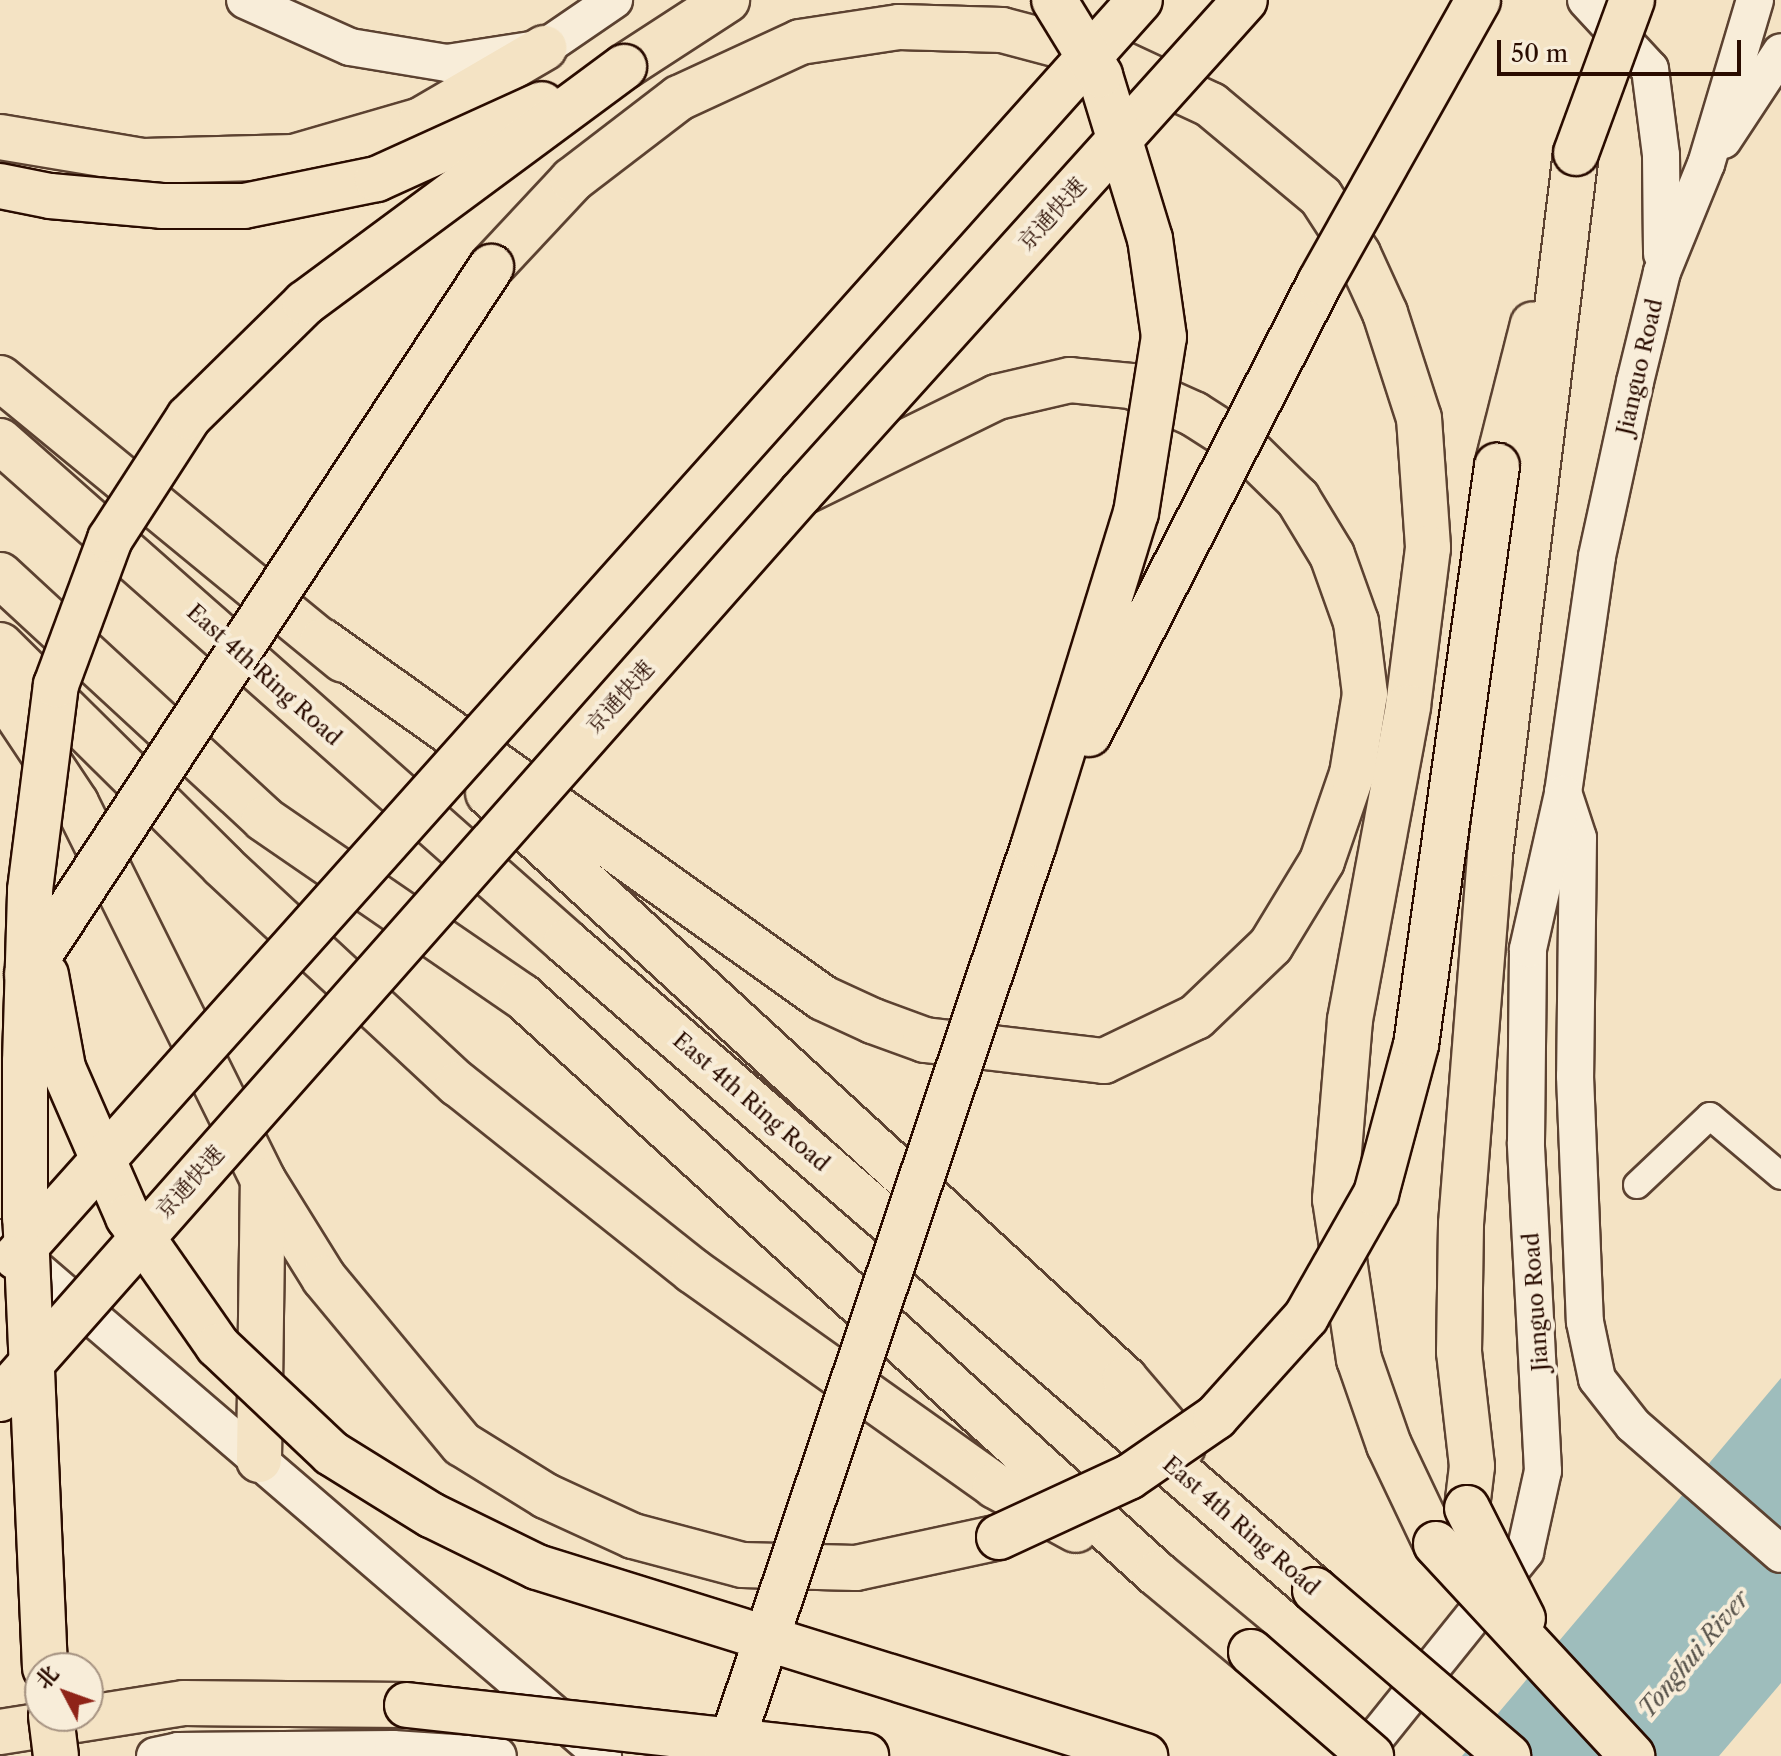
<!DOCTYPE html>
<meta charset="utf-8">
<style>
body{margin:0}
#map{position:relative;width:1781px;height:1756px;overflow:hidden;background:#f4e3c4;font-family:"Libre Caslon Text","Noto Serif SC",serif}
div>[style]{position:absolute}
.water>*{inset:0;background:#9ebdbc}
.roads{filter:drop-shadow(2px 0 #5c4231) drop-shadow(-2px 0 #5c4231) drop-shadow(0 2px #5c4231) drop-shadow(0 -2px #5c4231)}
.street>*{height:26px;margin:-13px;padding:0 13px;transform-origin:13px;border-radius:13px;background:#f8edd9}
.secondary>*{height:36px;margin:-18px;padding:0 18px;transform-origin:18px;border-radius:18px;background:#f8edd9}
.highway>*{height:44px;margin:-22px;padding:0 22px;transform-origin:22px;border-radius:22px;background:#f4e3c4}
.bridges{filter:drop-shadow(2px 0 #2a0c00) drop-shadow(-2px 0 #2a0c00) drop-shadow(0 2px #2a0c00) drop-shadow(0 -2px #2a0c00)}
.highway-bridge>*{height:44px;margin:-22px;padding:0 22px;transform-origin:22px;border-radius:22px;background:#f4e3c4}
span{translate:-50% -50%;white-space:nowrap;text-align:center;line-height:1.15;-webkit-text-stroke:8px #f8edd9;paint-order:stroke}
.street-label{font-size:22px;color:#2a0c00}
.water-label{font-size:24px;color:#58534b;font-style:italic}
.north{position:absolute;left:24px;top:1652px;width:80px;height:80px;box-sizing:border-box;background:#f8edd9;border:2px solid #a69382;border-radius:50%;rotate:311deg;font-size:22px;font-weight:700;line-height:32px;text-align:center;color:#2a0c00}
.north::after{content:'';display:block;margin:auto;width:28px;height:36px;background:#8f2418;clip-path:polygon(50% 0,100% 100%,50% 72%,0 100%)}
.scale{position:absolute;left:1497px;top:40px;width:244px;height:36px;box-sizing:border-box;border:4px solid #2a0c00;border-top:0;padding-left:10px;font-size:24px;line-height:28px;white-space:nowrap;color:#2a0c00;-webkit-text-stroke:6px #f8edd9;paint-order:stroke}
</style>
<div id="map">
<div class="water">
<i style="clip-path:polygon(1781px 1378px,1781px 1683px,1719px 1756px,1462px 1756px)"></i>
</div>
<div class="roads">
<div class="street">
<i style="left:1637px;top:1185px;width:100px;rotate:-43.4deg"></i>
<i style="left:1710px;top:1116px;width:93px;rotate:40.2deg"></i>
</div>
<div class="secondary">
<i style="left:245px;top:0;width:115px;rotate:24.1deg"></i>
<i style="left:350px;top:47px;width:98px;rotate:9.4deg"></i>
<i style="left:447px;top:63px;width:98px;rotate:-8.8deg"></i>
<i style="left:544px;top:48px;width:85px;rotate:-34.4deg"></i>
<i style="left:1586px;top:0;width:94px;rotate:47.2deg"></i>
<i style="left:1650px;top:69px;width:87px;rotate:82.7deg"></i>
<i style="left:1661px;top:155px;width:99px;rotate:89.4deg"></i>
<i style="left:1755px;top:0;width:171px;rotate:106.6deg"></i>
<i style="left:1706px;top:164px;width:117px;rotate:112.2deg"></i>
<i style="left:1662px;top:272px;width:113px;rotate:103.8deg"></i>
<i style="left:1635px;top:382px;width:179px;rotate:102.3deg"></i>
<i style="left:1597px;top:557px;width:237px;rotate:98.2deg"></i>
<i style="left:1563px;top:792px;width:48px;rotate:71.9deg"></i>
<i style="left:1578px;top:838px;width:238px;rotate:90.7deg"></i>
<i style="left:1575px;top:1076px;width:246px;rotate:87.7deg"></i>
<i style="left:1585px;top:1322px;width:58px;rotate:78.1deg"></i>
<i style="left:1597px;top:1379px;width:58px;rotate:52deg"></i>
<i style="left:1633px;top:1425px;width:196px;rotate:41.1deg"></i>
<i style="left:1723px;top:140px;width:105px;rotate:-56.6deg"></i>
<i style="left:0;top:1238px;width:795px;rotate:40.66deg"></i>
<i style="left:155px;top:1756px;width:24px;rotate:-12deg"></i>
<i style="left:178px;top:1751px;width:215px;rotate:-0.5deg"></i>
<i style="left:393px;top:1749px;width:105px;rotate:3.8deg"></i>
<i style="left:1361px;top:1756px;width:262px;rotate:-51.2deg"></i>
<i style="left:1525px;top:1552px;width:83px;rotate:-77.5deg"></i>
<i style="left:1543px;top:1471px;width:329px;rotate:-93deg"></i>
<i style="left:1526px;top:1142px;width:193px;rotate:-89.4deg"></i>
<i style="left:1528px;top:949px;width:159px;rotate:-77.3deg"></i>
</div>
<div class="highway">
<i style="left:624px;top:67px;width:123px;rotate:-33deg"></i>
<i style="left:0;top:137px;width:146px;rotate:9.5deg"></i>
<i style="left:144px;top:161px;width:150px;rotate:-1.5deg"></i>
<i style="left:294px;top:157px;width:132px;rotate:-16.2deg"></i>
<i style="left:421px;top:120px;width:143px;rotate:-30.3deg"></i>
<i style="left:491px;top:267px;width:119px;rotate:-47deg"></i>
<i style="left:572px;top:180px;width:135px;rotate:-37.5deg"></i>
<i style="left:679px;top:98px;width:133px;rotate:-24.8deg"></i>
<i style="left:800px;top:42px;width:100px;rotate:-8.6deg"></i>
<i style="left:899px;top:27px;width:103px;rotate:1.7deg"></i>
<i style="left:1002px;top:30px;width:114px;rotate:14.8deg"></i>
<i style="left:1112px;top:59px;width:109px;rotate:24.9deg"></i>
<i style="left:1211px;top:105px;width:143px;rotate:39.9deg"></i>
<i style="left:1321px;top:197px;width:68px;rotate:57deg"></i>
<i style="left:1358px;top:254px;width:65px;rotate:65.4deg"></i>
<i style="left:1385px;top:313px;width:110px;rotate:72.1deg"></i>
<i style="left:1419px;top:418px;width:130px;rotate:86deg"></i>
<i style="left:1428px;top:548px;width:160px;rotate:97.2deg"></i>
<i style="left:1408px;top:707px;width:318px;rotate:100.5deg"></i>
<i style="left:1350px;top:1020px;width:180px;rotate:94.8deg"></i>
<i style="left:1335px;top:1199px;width:162px;rotate:81.5deg"></i>
<i style="left:1359px;top:1359px;width:91px;rotate:70.8deg"></i>
<i style="left:1389px;top:1445px;width:110px;rotate:64.6deg"></i>
<i style="left:0;top:378px;width:444px;rotate:39.4deg"></i>
<i style="left:0;top:441px;width:756px;rotate:41.51deg"></i>
<i style="left:566px;top:942px;width:990px;rotate:40.86deg"></i>
<i style="left:1497px;top:466px;width:146px;rotate:-75.8deg"></i>
<i style="left:0;top:575px;width:359px;rotate:42.7deg"></i>
<i style="left:264px;top:819px;width:313px;rotate:34.5deg"></i>
<i style="left:522px;top:996px;width:859px;rotate:42.31deg"></i>
<i style="left:1157px;top:1574px;width:122px;rotate:39.7deg"></i>
<i style="left:322px;top:641px;width:615px;rotate:35.47deg"></i>
<i style="left:823px;top:998px;width:55px;rotate:24.7deg"></i>
<i style="left:873px;top:1021px;width:55px;rotate:20.1deg"></i>
<i style="left:925px;top:1040px;width:180px;rotate:6.7deg"></i>
<i style="left:1104px;top:1061px;width:102px;rotate:-25.6deg"></i>
<i style="left:1196px;top:1017px;width:104px;rotate:-43.8deg"></i>
<i style="left:1271px;top:945px;width:98px;rotate:-58.7deg"></i>
<i style="left:1322px;top:861px;width:92px;rotate:-71deg"></i>
<i style="left:1352px;top:774px;width:81px;rotate:-80.8deg"></i>
<i style="left:1365px;top:694px;width:73px;rotate:-97.1deg"></i>
<i style="left:1356px;top:622px;width:71px;rotate:-109.7deg"></i>
<i style="left:1332px;top:555px;width:66px;rotate:-121.3deg"></i>
<i style="left:1298px;top:499px;width:76px;rotate:-135.5deg"></i>
<i style="left:1244px;top:446px;width:59px;rotate:-147.4deg"></i>
<i style="left:1194px;top:414px;width:69px;rotate:-156deg"></i>
<i style="left:1131px;top:386px;width:61px;rotate:-174.4deg"></i>
<i style="left:1070px;top:380px;width:75px;rotate:166.9deg"></i>
<i style="left:997px;top:397px;width:218px;rotate:153.9deg"></i>
<i style="left:0;top:645px;width:314px;rotate:44.7deg"></i>
<i style="left:223px;top:866px;width:321px;rotate:42.9deg"></i>
<i style="left:458px;top:1084px;width:300px;rotate:38.5deg"></i>
<i style="left:693px;top:1271px;width:371px;rotate:35.4deg"></i>
<i style="left:995px;top:1486px;width:92px;rotate:28.5deg"></i>
<i style="left:0;top:689px;width:137px;rotate:56.3deg"></i>
<i style="left:76px;top:803px;width:421px;rotate:63.6deg"></i>
<i style="left:263px;top:1180px;width:115px;rotate:58.1deg"></i>
<i style="left:324px;top:1278px;width:216px;rotate:50.3deg"></i>
<i style="left:462px;top:1444px;width:99px;rotate:31.8deg"></i>
<i style="left:546px;top:1496px;width:96px;rotate:24.7deg"></i>
<i style="left:633px;top:1536px;width:113px;rotate:14.9deg"></i>
<i style="left:742px;top:1565px;width:114px;rotate:1.5deg"></i>
<i style="left:856px;top:1568px;width:146px;rotate:-12.2deg"></i>
<i style="left:488px;top:793px;width:866px;rotate:42.61deg"></i>
<i style="left:1125px;top:1379px;width:89px;rotate:49.5deg"></i>
<i style="left:259px;top:1460px;width:280px;rotate:-89.2deg"></i>
<i style="left:1467px;top:1508px;width:42px;rotate:-83.2deg"></i>
<i style="left:1472px;top:1466px;width:115px;rotate:-96.5deg"></i>
<i style="left:1459px;top:1352px;width:128px;rotate:-89.1deg"></i>
<i style="left:1461px;top:1224px;width:370px;rotate:-85.5deg"></i>
<i style="left:1490px;top:855px;width:707px;rotate:-83.02deg"></i>
<i style="left:0;top:1732px;width:186px;rotate:-9deg"></i>
<i style="left:184px;top:1703px;width:223px;rotate:0.5deg"></i>
</div>
</div>
<div class="bridges">
<div class="highway-bridge">
<i style="left:1576px;top:153px;width:163px;rotate:-69.9deg"></i>
<i style="left:0;top:186px;width:51px;rotate:11.3deg"></i>
<i style="left:50px;top:196px;width:112px;rotate:5.1deg"></i>
<i style="left:162px;top:206px;width:82px"></i>
<i style="left:244px;top:206px;width:136px;rotate:-11.5deg"></i>
<i style="left:377px;top:179px;width:181px;rotate:-24.4deg"></i>
<i style="left:1089px;top:734px;width:508px;rotate:-62.93deg"></i>
<i style="left:1320px;top:282px;width:323px;rotate:-60.7deg"></i>
<i style="left:27px;top:974px;width:846px;rotate:-56.72deg"></i>
<i style="left:46px;top:975px;width:95px;rotate:79.6deg"></i>
<i style="left:63px;top:1068px;width:163px;rotate:66.4deg"></i>
<i style="left:128px;top:1217px;width:157px;rotate:55.1deg"></i>
<i style="left:218px;top:1346px;width:156px;rotate:43.4deg"></i>
<i style="left:331px;top:1453px;width:118px;rotate:31.8deg"></i>
<i style="left:431px;top:1515px;width:118px;rotate:26.1deg"></i>
<i style="left:537px;top:1567px;width:637px;rotate:17.27deg"></i>
<i style="left:16px;top:1257px;width:1686px;rotate:-48.2deg"></i>
<i style="left:0;top:1399px;width:1209px;rotate:-48.52deg"></i>
<i style="left:801px;top:493px;width:663px;rotate:-47.99deg"></i>
<i style="left:1467px;top:1508px;width:124px;rotate:63.2deg"></i>
<i style="left:999px;top:1537px;width:143px;rotate:-24.8deg"></i>
<i style="left:1129px;top:1477px;width:106px;rotate:-34.6deg"></i>
<i style="left:1216px;top:1417px;width:135px;rotate:-48deg"></i>
<i style="left:1306px;top:1317px;width:142px;rotate:-60.4deg"></i>
<i style="left:1376px;top:1194px;width:154px;rotate:-75deg"></i>
<i style="left:1416px;top:1045px;width:585px;rotate:-82.04deg"></i>
<i style="left:1436px;top:1544px;width:289px;rotate:47.2deg"></i>
<i style="left:1315px;top:1590px;width:255px;rotate:40.7deg"></i>
<i style="left:1251px;top:1652px;width:159px;rotate:40.9deg"></i>
<i style="left:45px;top:1668px;width:450px;rotate:-92.5deg"></i>
<i style="left:25px;top:1218px;width:156px;rotate:-90deg"></i>
<i style="left:25px;top:1062px;width:172px;rotate:-88.3deg"></i>
<i style="left:30px;top:890px;width:207px;rotate:-82.8deg"></i>
<i style="left:56px;top:685px;width:156px;rotate:-69.7deg"></i>
<i style="left:110px;top:539px;width:145px;rotate:-57.1deg"></i>
<i style="left:189px;top:417px;width:163px;rotate:-44.5deg"></i>
<i style="left:305px;top:303px;width:397px;rotate:-36.5deg"></i>
<i style="left:407px;top:1705px;width:462px;rotate:6.3deg"></i>
<i style="left:51px;top:1716px;width:40px;rotate:82.9deg"></i>
<i style="left:727px;top:1756px;width:962px;rotate:-71.4deg"></i>
<i style="left:1034px;top:844px;width:346px;rotate:-72.9deg"></i>
<i style="left:1136px;top:513px;width:178px;rotate:-81deg"></i>
<i style="left:1164px;top:337px;width:99px;rotate:-98.1deg"></i>
<i style="left:1150px;top:239px;width:171px;rotate:-107deg"></i>
<i style="left:1100px;top:75px;width:88px;rotate:-121.5deg"></i>
</div>
</div>
<div class="street-label">
<span style="left:1052px;top:214px;rotate:-48deg">京通快速</span>
<span style="left:1640px;top:367px;rotate:-77deg">Jianguo Road</span>
<span style="left:264px;top:675px;rotate:42deg">East 4th Ring Road</span>
<span style="left:620px;top:697px;rotate:-48deg">京通快速</span>
<span style="left:751px;top:1102px;rotate:41deg">East 4th Ring Road</span>
<span style="left:190px;top:1182px;rotate:-48deg">京通快速</span>
<span style="left:1536px;top:1302px;rotate:-94deg">Jianguo Road</span>
<span style="left:1241px;top:1526px;rotate:41deg">East 4th Ring Road</span>
</div>
<div class="water-label">
<span style="left:1694px;top:1654px;rotate:-50deg">Tonghui River</span>
</div>
<div class="north">北</div>
<div class="scale">50 m</div>
</div>
